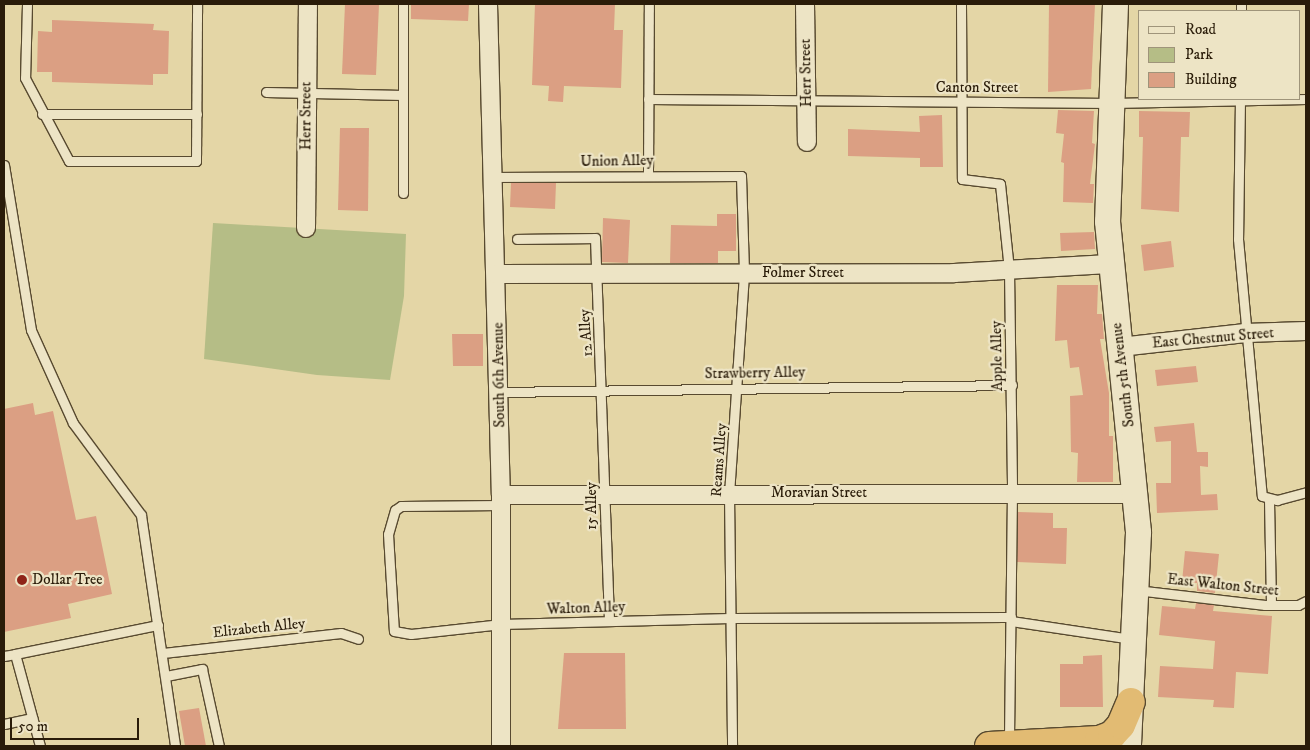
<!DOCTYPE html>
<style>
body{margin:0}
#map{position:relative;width:1310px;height:750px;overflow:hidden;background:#e4d6a6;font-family:"IM FELL DW Pica",serif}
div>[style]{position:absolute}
.green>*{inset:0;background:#b5bd86}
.building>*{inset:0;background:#db9f83}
.roads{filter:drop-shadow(1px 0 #584a30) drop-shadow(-1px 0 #584a30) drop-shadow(0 1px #584a30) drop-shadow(0 -1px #584a30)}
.service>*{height:9px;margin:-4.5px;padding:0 4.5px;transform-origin:4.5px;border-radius:4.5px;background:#ede4c5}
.minor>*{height:18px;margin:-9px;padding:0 9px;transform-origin:9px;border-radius:9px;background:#ede4c5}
.secondary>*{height:25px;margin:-12.5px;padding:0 12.5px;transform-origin:12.5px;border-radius:12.5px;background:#ede4c5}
.trunk>*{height:28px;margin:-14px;padding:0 14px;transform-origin:14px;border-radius:14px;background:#e2bb73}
.dots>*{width:14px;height:14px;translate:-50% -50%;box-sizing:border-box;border:2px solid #ede4c5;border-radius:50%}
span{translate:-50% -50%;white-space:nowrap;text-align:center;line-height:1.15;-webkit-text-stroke:4.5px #ede4c5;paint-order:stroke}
.street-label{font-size:15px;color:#2a1c09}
.poi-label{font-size:15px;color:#2a1c09}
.left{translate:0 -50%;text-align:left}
.frame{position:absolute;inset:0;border:5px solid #2a1c09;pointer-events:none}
.legend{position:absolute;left:1138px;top:10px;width:162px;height:90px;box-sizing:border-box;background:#ede4c5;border:1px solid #9f947a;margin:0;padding:6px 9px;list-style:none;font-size:15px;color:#2a1c09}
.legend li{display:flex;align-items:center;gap:10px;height:25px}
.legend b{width:25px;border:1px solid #9f947a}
.scale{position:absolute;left:10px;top:718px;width:129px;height:22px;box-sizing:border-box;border:2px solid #2a1c09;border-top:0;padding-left:6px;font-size:15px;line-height:18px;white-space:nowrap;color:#2a1c09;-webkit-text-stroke:4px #ede4c5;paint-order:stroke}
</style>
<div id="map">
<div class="green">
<i style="clip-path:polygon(213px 223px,406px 234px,404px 296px,390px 380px,317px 375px,204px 359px)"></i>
</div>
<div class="building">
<i style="clip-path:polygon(345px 4px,379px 4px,376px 75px,342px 74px)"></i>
<i style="clip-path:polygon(411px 4px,469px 4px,468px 21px,411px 19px)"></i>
<i style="clip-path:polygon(535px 4px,615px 4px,614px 30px,623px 30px,621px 88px,564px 86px,563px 102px,548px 101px,549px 86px,532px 85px)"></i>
<i style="clip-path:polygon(1049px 4px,1095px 4px,1091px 89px,1048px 92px)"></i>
<i style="clip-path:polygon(52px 20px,154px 24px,153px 30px,169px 31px,168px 74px,153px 74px,153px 85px,52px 82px,52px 72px,37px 72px,38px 31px,52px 32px)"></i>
<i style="clip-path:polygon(1058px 110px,1094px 111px,1092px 143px,1095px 144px,1090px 184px,1094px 184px,1093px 203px,1063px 202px,1064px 163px,1061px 162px,1064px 134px,1056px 133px)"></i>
<i style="clip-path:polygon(1139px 111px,1190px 112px,1189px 137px,1181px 137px,1179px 212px,1141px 209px,1143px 137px,1139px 137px)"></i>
<i style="clip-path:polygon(942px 115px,943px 167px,920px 167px,920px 158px,848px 156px,848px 129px,920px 132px,919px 116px)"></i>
<i style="clip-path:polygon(340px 128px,369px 128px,368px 211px,338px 210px)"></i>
<i style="clip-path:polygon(511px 183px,556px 183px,555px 209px,510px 207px)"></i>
<i style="clip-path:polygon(717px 214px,736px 214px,736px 251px,718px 251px,718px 263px,670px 263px,671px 225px,717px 226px)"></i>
<i style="clip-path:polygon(603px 218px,630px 220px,628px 263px,602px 262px)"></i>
<i style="clip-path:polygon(1094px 232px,1095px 249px,1061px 251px,1060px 233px)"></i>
<i style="clip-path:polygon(1171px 241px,1174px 267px,1144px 271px,1141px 245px)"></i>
<i style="clip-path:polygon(1057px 285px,1098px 285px,1097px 314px,1102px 314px,1104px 339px,1100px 339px,1109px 393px,1109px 436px,1113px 436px,1113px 482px,1077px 482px,1078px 453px,1071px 452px,1070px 396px,1083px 395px,1079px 367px,1070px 368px,1067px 340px,1055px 341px)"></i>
<i style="clip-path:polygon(452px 334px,483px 334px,483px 366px,453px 366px)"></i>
<i style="clip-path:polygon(1196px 366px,1198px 382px,1157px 386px,1155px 370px)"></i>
<i style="clip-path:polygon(33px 403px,35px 415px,53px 411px,76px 520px,96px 516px,112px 594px,68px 604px,71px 618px,4px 632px,4px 409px)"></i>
<i style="clip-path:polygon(1194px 423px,1197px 452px,1208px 452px,1208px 467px,1200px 466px,1201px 495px,1217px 494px,1218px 510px,1157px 513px,1156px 483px,1171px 483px,1171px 441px,1156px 442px,1154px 427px)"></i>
<i style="clip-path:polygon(1018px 512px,1053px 513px,1053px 528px,1067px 528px,1066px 564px,1017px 562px)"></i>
<i style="clip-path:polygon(1185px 551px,1219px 554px,1215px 593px,1197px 591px,1197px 583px,1182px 582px)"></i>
<i style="clip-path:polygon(1196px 603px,1214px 605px,1213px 611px,1272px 616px,1268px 674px,1236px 672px,1234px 708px,1213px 707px,1214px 700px,1158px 697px,1160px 666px,1213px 669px,1215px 641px,1159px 635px,1162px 606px,1195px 609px)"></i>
<i style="clip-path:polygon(564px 653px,625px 653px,626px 729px,558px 729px)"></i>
<i style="clip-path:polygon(1102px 655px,1103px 707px,1060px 707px,1060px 664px,1083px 664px,1083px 656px)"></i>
<i style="clip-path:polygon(199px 708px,206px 746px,185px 746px,179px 711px)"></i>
</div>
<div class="roads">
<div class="service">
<i style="left:27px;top:4px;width:74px;rotate:91.5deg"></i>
<i style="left:25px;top:78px;width:94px;rotate:62.1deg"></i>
<i style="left:69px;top:161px;width:127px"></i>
<i style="left:196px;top:161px;width:157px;rotate:-89.6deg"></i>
<i style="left:403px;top:4px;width:189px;rotate:90deg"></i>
<i style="left:961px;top:4px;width:175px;rotate:89.7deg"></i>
<i style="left:962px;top:179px;width:38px;rotate:7deg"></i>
<i style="left:1000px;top:184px;width:86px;rotate:84deg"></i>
<i style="left:1009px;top:270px;width:222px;rotate:89.2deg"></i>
<i style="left:1012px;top:492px;width:249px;rotate:90.7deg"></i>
<i style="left:1241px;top:11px;width:7px;rotate:-90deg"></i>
<i style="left:266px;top:92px;width:137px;rotate:1.3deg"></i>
<i style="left:648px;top:99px;width:464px;rotate:0.5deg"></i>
<i style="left:1112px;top:103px;width:194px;rotate:-1.2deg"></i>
<i style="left:1240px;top:99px;width:140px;rotate:90.8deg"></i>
<i style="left:1238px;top:239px;width:258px;rotate:84.7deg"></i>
<i style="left:1262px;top:496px;width:16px;rotate:15deg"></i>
<i style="left:1277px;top:500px;width:30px;rotate:-15deg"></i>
<i style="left:42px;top:114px;width:155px"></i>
<i style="left:4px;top:165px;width:167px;rotate:80.7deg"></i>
<i style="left:31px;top:330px;width:102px;rotate:65.7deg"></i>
<i style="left:73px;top:423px;width:114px;rotate:53.5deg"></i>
<i style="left:141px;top:515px;width:233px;rotate:81.6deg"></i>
<i style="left:648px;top:174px;width:170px;rotate:-89.7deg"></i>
<i style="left:493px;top:177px;width:248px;rotate:-0.2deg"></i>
<i style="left:741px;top:176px;width:98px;rotate:88.2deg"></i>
<i style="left:744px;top:274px;width:221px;rotate:93.9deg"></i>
<i style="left:729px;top:494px;width:252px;rotate:89.3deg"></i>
<i style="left:517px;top:239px;width:78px;rotate:-0.7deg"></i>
<i style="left:595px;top:238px;width:383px;rotate:87.9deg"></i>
<i style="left:499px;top:392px;width:513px;rotate:-0.78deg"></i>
<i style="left:1269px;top:500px;width:105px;rotate:88.9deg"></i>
<i style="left:501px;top:505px;width:100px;rotate:179.4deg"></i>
<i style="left:401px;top:506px;width:7px;rotate:146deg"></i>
<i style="left:395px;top:510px;width:25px;rotate:106deg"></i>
<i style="left:388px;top:534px;width:97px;rotate:86.5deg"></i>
<i style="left:394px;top:631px;width:17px;rotate:10deg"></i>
<i style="left:411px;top:634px;width:91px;rotate:-6.3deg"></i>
<i style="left:501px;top:624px;width:229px;rotate:-1.5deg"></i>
<i style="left:730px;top:618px;width:281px;rotate:-0.2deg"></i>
<i style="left:1136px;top:590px;width:130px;rotate:6.6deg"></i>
<i style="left:1265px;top:605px;width:33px"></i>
<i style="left:1298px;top:605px;width:9px;rotate:-27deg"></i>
<i style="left:1011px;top:621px;width:121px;rotate:8.5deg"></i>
<i style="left:163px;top:653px;width:179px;rotate:-6.4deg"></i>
<i style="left:341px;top:633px;width:18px;rotate:19deg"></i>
<i style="left:15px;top:654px;width:146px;rotate:-11.5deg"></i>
<i style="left:4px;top:656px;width:11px;rotate:-10deg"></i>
<i style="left:15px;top:654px;width:95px;rotate:74.8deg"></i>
<i style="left:166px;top:676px;width:37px;rotate:-11deg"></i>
<i style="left:202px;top:669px;width:79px;rotate:77.6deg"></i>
<i style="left:4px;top:724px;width:29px;rotate:-12deg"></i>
</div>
<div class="minor">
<i style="left:488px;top:4px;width:491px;rotate:88.5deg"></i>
<i style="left:501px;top:495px;width:251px;rotate:90deg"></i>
<i style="left:805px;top:4px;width:138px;rotate:89.2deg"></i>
<i style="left:306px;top:228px;width:224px;rotate:-89.5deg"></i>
<i style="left:496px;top:274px;width:458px;rotate:-0.1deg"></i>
<i style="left:954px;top:273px;width:155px;rotate:-3.3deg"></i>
<i style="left:1120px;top:347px;width:126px;rotate:-6.4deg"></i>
<i style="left:1245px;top:333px;width:61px;rotate:-1.9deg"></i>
<i style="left:501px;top:495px;width:635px;rotate:-0.09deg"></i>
</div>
<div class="secondary">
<i style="left:1115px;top:4px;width:217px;rotate:92.1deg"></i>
<i style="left:1107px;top:221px;width:313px;rotate:84.3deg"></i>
<i style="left:1138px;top:532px;width:214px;rotate:92.7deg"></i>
</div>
<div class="trunk">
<i style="left:989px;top:746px;width:110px;rotate:-3.1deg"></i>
<i style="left:1099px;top:740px;width:14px;rotate:-21deg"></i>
<i style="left:1112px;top:735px;width:13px;rotate:-48deg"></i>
<i style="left:1121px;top:725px;width:25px;rotate:-67deg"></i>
</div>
</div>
<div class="dots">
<i style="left:22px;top:580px;background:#8f2418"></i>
</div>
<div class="street-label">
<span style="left:806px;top:73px;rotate:-91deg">Herr Street</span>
<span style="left:977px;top:88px">Canton Street</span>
<span style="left:306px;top:116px;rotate:-90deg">Herr Street</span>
<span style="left:617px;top:161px;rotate:-1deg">Union Alley</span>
<span style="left:803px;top:273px">Folmer Street</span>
<span style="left:586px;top:333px;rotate:-94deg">12 Alley</span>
<span style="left:1213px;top:338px;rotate:-5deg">East Chestnut Street</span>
<span style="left:997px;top:356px;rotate:-91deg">Apple Alley</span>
<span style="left:755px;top:373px;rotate:-1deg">Strawberry Alley</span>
<span style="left:499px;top:375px;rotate:-91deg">South 6th Avenue</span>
<span style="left:1123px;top:375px;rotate:-97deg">South 5th Avenue</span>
<span style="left:719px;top:460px;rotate:-86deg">Reams Alley</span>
<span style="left:819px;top:493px">Moravian Street</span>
<span style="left:592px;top:506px;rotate:-90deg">15 Alley</span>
<span style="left:1223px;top:585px;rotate:6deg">East Walton Street</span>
<span style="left:586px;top:608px;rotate:-2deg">Walton Alley</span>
<span style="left:259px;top:628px;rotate:-6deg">Elizabeth Alley</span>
</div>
<div class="poi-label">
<span class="left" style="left:32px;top:580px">Dollar Tree</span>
</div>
<div class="frame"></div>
<ul class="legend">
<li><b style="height:6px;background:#ede4c5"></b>Road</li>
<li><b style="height:14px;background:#b5bd86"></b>Park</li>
<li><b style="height:14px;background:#db9f83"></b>Building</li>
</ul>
<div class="scale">50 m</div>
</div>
